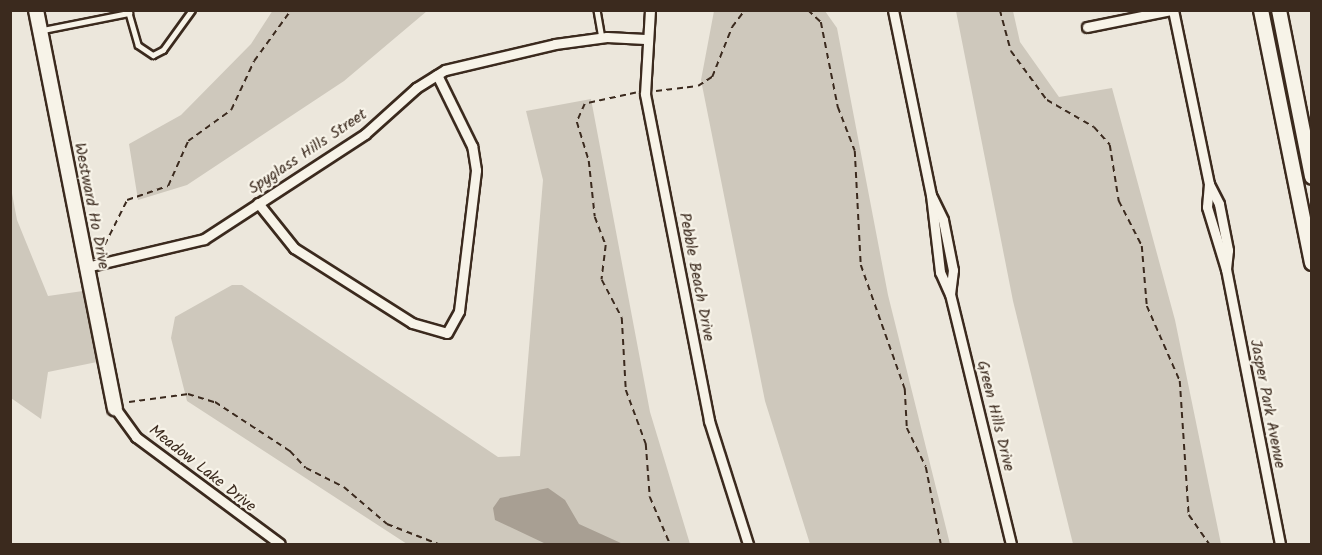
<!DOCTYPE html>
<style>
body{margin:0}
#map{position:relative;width:1322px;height:555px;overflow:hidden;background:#ece7dc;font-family:Kalam,sans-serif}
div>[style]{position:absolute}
.green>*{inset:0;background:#cec8bc}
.water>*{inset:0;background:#a89f93}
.path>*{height:1.5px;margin-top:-0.75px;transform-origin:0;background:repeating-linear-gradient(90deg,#3b2a1e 0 6px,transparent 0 10.5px)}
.roads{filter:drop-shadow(2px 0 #3b2a1e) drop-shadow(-2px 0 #3b2a1e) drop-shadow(0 2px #3b2a1e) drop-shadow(0 -2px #3b2a1e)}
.lane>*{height:4.5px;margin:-2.25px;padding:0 2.25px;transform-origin:2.25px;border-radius:2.25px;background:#f7f3e8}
.street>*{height:9px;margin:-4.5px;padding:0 4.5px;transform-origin:4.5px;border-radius:4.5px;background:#f7f3e8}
.secondary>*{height:14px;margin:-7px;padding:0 7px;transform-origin:7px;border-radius:7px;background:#f7f3e8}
span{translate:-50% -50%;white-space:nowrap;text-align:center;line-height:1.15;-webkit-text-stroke:4.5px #f7f3e8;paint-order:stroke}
.street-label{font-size:16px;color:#3b2a1e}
.frame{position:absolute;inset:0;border:12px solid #3b2a1e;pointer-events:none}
</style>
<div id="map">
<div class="green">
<i style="clip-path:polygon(273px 10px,427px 11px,344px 81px,187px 185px,138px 200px,129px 144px,181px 115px,251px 44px)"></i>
<i style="clip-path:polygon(714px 11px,825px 11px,837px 28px,888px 295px,950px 544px,810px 544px,765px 401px,701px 80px)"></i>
<i style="clip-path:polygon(956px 11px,1013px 11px,1020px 42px,1059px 97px,1112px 88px,1175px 320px,1221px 544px,1073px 544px,1013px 301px)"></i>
<i style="clip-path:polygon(591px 99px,650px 412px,690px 544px,407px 544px,187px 401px,171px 338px,175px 317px,232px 285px,242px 285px,498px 457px,520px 456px,543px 180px,526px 111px)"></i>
<i style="clip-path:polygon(11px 188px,17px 220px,48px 296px,83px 291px,97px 362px,48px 372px,41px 419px,11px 398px)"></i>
</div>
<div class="water">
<i style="clip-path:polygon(548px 488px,565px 500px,579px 524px,623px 544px,546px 544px,495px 520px,493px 508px,500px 498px)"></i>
</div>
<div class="path">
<i style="left:808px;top:10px;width:18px;rotate:43deg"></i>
<i style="left:821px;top:22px;width:87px;rotate:78.7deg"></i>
<i style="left:838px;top:107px;width:47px;rotate:68.9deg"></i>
<i style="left:855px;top:151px;width:114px;rotate:87deg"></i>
<i style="left:861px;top:265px;width:132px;rotate:70.5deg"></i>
<i style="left:905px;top:389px;width:39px;rotate:87deg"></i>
<i style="left:907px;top:428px;width:43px;rotate:64deg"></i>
<i style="left:926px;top:467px;width:78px;rotate:79deg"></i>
<i style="left:1000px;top:10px;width:42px;rotate:75deg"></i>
<i style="left:1011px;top:51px;width:61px;rotate:53.7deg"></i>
<i style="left:1047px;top:100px;width:54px;rotate:29.9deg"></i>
<i style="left:1094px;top:127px;width:24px;rotate:48deg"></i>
<i style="left:1110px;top:145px;width:57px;rotate:80.9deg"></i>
<i style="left:1119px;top:201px;width:51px;rotate:62.9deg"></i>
<i style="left:1142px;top:246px;width:60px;rotate:85.2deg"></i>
<i style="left:1147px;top:306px;width:82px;rotate:66.3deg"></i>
<i style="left:1180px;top:381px;width:134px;rotate:86.2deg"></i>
<i style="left:1189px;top:515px;width:35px;rotate:55deg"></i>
<i style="left:656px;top:91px;width:42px;rotate:-6.8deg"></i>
<i style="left:698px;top:86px;width:17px;rotate:-33deg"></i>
<i style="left:712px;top:77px;width:54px;rotate:-68.2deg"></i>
<i style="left:732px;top:27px;width:21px;rotate:-53deg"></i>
<i style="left:636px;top:93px;width:52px;rotate:167.8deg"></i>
<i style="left:585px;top:104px;width:20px;rotate:114deg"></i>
<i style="left:577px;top:122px;width:41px;rotate:72.9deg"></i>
<i style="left:589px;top:161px;width:56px;rotate:83.9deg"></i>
<i style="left:595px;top:217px;width:30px;rotate:69deg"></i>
<i style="left:606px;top:245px;width:35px;rotate:97deg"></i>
<i style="left:602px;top:280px;width:43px;rotate:62.2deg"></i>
<i style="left:622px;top:318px;width:72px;rotate:86.8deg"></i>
<i style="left:626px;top:390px;width:58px;rotate:69.7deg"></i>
<i style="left:646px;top:444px;width:53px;rotate:85.7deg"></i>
<i style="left:650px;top:497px;width:51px;rotate:66.9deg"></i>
<i style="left:100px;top:254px;width:60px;rotate:-63.4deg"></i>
<i style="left:127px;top:200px;width:43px;rotate:-18.9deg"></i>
<i style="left:168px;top:186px;width:49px;rotate:-66deg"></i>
<i style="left:188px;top:141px;width:53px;rotate:-35.8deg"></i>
<i style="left:231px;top:110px;width:54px;rotate:-64.9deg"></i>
<i style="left:254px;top:61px;width:63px;rotate:-54deg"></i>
<i style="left:129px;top:402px;width:60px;rotate:-7.7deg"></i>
<i style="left:188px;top:394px;width:28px;rotate:17deg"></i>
<i style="left:215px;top:402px;width:90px;rotate:33.2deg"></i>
<i style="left:290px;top:451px;width:23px;rotate:47deg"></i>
<i style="left:306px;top:468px;width:42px;rotate:26.6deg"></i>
<i style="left:344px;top:487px;width:57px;rotate:40.7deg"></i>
<i style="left:387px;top:524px;width:55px;rotate:21.4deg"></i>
</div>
<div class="roads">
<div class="lane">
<i style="left:597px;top:10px;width:27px;rotate:80deg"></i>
<i style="left:43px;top:30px;width:88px;rotate:-11.2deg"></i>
<i style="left:129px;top:13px;width:33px;rotate:74deg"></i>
<i style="left:138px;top:45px;width:18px;rotate:34deg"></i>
<i style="left:153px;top:55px;width:11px;rotate:-27deg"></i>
<i style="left:163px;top:50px;width:49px;rotate:-54.1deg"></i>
</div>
<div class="street">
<i style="left:650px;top:10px;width:84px;rotate:93.4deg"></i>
<i style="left:645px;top:94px;width:333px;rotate:78.9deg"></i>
<i style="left:709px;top:421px;width:129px;rotate:72.4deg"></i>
<i style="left:893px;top:10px;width:189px;rotate:78.4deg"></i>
<i style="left:931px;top:195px;width:78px;rotate:83.3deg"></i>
<i style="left:940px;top:272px;width:24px;rotate:66deg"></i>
<i style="left:950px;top:294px;width:257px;rotate:76.3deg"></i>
<i style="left:1173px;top:10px;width:178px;rotate:78.3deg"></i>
<i style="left:1209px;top:184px;width:22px;rotate:63deg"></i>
<i style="left:1219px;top:204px;width:47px;rotate:78.9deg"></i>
<i style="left:1228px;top:250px;width:19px;rotate:96deg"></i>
<i style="left:1087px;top:27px;width:86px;rotate:-11.4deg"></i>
<i style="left:1209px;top:184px;width:23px;rotate:95deg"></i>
<i style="left:1207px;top:207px;width:65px;rotate:73deg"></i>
<i style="left:1226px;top:269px;width:280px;rotate:78.9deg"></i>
<i style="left:932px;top:197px;width:25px;rotate:64deg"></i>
<i style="left:943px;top:220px;width:51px;rotate:78.7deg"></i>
<i style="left:953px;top:270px;width:24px;rotate:97deg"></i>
<i style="left:258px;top:203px;width:58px;rotate:51.3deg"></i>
<i style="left:294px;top:248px;width:140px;rotate:32.4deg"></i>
<i style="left:412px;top:323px;width:36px;rotate:16deg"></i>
<i style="left:447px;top:333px;width:25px;rotate:-61deg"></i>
<i style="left:459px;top:311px;width:142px;rotate:-83.1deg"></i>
<i style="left:476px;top:170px;width:24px;rotate:-99deg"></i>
<i style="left:472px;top:146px;width:79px;rotate:-116.2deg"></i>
<i style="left:86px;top:267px;width:121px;rotate:-13.3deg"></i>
<i style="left:204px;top:239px;width:192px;rotate:-33.1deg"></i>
<i style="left:365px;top:134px;width:69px;rotate:-42deg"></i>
<i style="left:416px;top:88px;width:34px;rotate:-32deg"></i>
<i style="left:445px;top:70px;width:113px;rotate:-13.3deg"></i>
<i style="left:555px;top:44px;width:52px;rotate:-7.7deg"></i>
<i style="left:607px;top:37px;width:38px;rotate:3deg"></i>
<i style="left:115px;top:408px;width:36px;rotate:54deg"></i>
<i style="left:136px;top:437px;width:179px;rotate:36.6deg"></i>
</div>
<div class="secondary">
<i style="left:36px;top:10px;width:406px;rotate:78.8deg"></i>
<i style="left:1261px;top:10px;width:258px;rotate:78.6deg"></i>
<i style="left:1279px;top:10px;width:170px;rotate:78.8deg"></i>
</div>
</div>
<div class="street-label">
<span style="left:308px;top:152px;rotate:-34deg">Spyglass Hills Street</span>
<span style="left:91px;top:206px;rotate:79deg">Westward Ho Drive</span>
<span style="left:696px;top:277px;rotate:79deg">Pebble Beach Drive</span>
<span style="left:1267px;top:404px;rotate:79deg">Jasper Park Avenue</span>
<span style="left:995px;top:416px;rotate:76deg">Green Hills Drive</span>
<span style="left:202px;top:469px;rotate:38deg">Meadow Lake Drive</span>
</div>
<div class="frame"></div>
</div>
